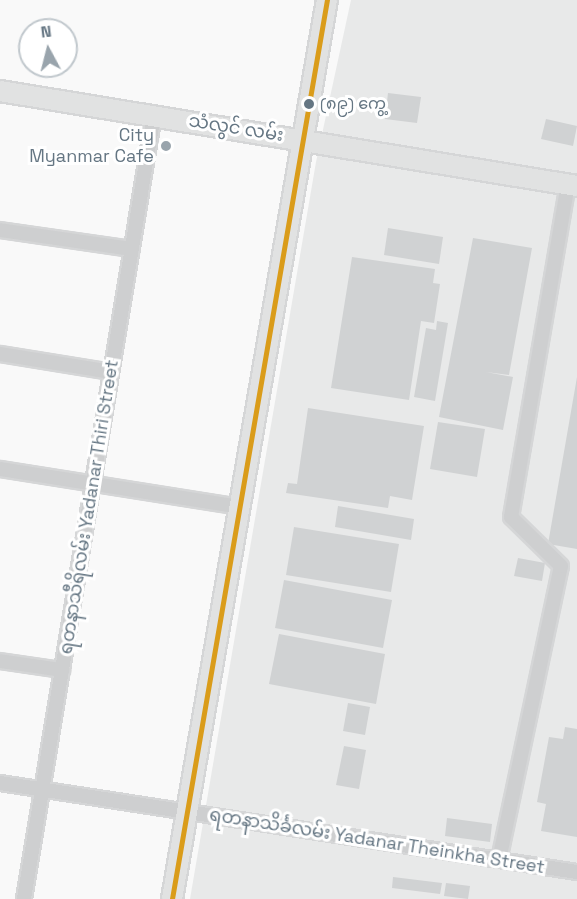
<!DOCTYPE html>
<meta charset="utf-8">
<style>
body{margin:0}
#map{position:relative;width:577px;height:899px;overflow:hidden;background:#f9f9f9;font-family:"Space Grotesk","Noto Sans Myanmar",sans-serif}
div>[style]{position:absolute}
.built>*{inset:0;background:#e8e9e9}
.building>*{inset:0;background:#d0d2d3}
.roads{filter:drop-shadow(2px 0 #d5d6d7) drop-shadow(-2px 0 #d5d6d7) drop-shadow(0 2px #d5d6d7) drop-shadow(0 -2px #d5d6d7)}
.street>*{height:14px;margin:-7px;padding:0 7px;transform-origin:7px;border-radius:7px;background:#cecfd0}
.secondary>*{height:20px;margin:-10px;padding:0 10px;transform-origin:10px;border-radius:10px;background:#e1e2e2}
.bus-1>*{height:4.5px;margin:-2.25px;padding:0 2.25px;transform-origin:2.25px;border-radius:2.25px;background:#da9c1a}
.dots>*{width:16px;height:16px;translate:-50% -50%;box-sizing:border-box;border:3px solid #fff;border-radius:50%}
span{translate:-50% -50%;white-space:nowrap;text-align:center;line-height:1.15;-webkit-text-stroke:6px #fff;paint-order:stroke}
.bus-label{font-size:16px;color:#657683}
.left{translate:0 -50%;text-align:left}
.street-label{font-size:18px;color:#657683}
.poi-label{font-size:18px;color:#657683}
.right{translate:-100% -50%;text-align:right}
.north{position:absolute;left:18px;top:18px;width:60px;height:60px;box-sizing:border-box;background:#fff;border:2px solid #c1c8cd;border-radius:50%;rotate:353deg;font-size:16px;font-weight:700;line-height:24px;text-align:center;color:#657683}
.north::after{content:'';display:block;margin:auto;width:21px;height:27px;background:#99a4ac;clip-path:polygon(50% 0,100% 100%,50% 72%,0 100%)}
</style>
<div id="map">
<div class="built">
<i style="clip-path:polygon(351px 0,577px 0,577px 899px,190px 899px,316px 162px)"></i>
</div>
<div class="building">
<i style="clip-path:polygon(388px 93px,421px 97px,417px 123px,385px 119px)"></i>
<i style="clip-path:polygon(546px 119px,577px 126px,573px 146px,541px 139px)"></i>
<i style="clip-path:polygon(388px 228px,443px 237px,439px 264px,384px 255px)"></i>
<i style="clip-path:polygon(473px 238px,532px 248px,509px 375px,486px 372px,513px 377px,503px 430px,439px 417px)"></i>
<i style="clip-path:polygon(352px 257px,435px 269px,433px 283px,440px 284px,434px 323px,421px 321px,409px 400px,331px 388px)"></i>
<i style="clip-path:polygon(437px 321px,448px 323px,435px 401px,414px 397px,426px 328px,436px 330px)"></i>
<i style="clip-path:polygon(577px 377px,577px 549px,548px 544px)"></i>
<i style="clip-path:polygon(308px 408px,424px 426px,412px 500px,390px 496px,388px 508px,286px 493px,288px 483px,297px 484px)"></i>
<i style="clip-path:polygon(438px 422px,485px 429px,477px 477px,430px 469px)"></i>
<i style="clip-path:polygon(338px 506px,414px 519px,411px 540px,335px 527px)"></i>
<i style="clip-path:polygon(294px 527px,399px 544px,391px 592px,286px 575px)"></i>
<i style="clip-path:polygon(518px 558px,545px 563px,542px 581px,514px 576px)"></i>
<i style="clip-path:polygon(284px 580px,392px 600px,383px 648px,275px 628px)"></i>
<i style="clip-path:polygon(279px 634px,385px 654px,376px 704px,269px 684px)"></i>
<i style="clip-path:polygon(348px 703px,370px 707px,365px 735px,343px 731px)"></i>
<i style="clip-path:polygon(565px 727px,577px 729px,577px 837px,541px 831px,546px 804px,537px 802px,549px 737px,563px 739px)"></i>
<i style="clip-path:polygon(344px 746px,366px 750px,359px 789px,336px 785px)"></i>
<i style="clip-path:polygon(447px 818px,492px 824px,490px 842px,445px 836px)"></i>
<i style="clip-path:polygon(393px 877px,442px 883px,440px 894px,392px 888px)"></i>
<i style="clip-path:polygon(446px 883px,470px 886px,468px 899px,444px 896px)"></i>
</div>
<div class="roads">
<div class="street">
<i style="left:0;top:230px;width:133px;rotate:8.2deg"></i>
<i style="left:0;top:354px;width:112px;rotate:9.2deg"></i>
<i style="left:0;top:469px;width:242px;rotate:9deg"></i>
<i style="left:0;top:661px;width:63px;rotate:8.3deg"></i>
<i style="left:0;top:783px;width:584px;rotate:8.77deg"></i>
<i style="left:499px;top:860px;width:300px;rotate:-78.1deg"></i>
<i style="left:561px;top:566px;width:70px;rotate:-135.6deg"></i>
<i style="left:511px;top:517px;width:337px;rotate:-80.3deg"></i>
<i style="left:24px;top:899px;width:795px;rotate:-80.59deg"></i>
</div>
<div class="secondary">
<i style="left:0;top:91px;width:585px;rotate:9.35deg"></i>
<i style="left:172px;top:899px;width:912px;rotate:-80.22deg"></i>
</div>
</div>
<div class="bus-1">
<i style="left:172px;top:899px;width:912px;rotate:-80.22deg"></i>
</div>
<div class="dots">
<i style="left:309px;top:104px;background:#657683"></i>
<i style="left:166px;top:146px;background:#99a4ac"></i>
</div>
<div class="bus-label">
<span class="left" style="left:320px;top:104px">(၈၉) ကွေ့</span>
</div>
<div class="street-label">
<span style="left:236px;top:128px;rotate:9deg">သံလွင် လမ်း</span>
<span style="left:89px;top:507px;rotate:-81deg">ရတနာသီရိလမ်း Yadanar Thiri Street</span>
<span style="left:377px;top:841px;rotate:9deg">ရတနာသိင်္ခလမ်း Yadanar Theinkha Street</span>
</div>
<div class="poi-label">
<span class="right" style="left:154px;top:146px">City<br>Myanmar Cafe</span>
</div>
<div class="north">N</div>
</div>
